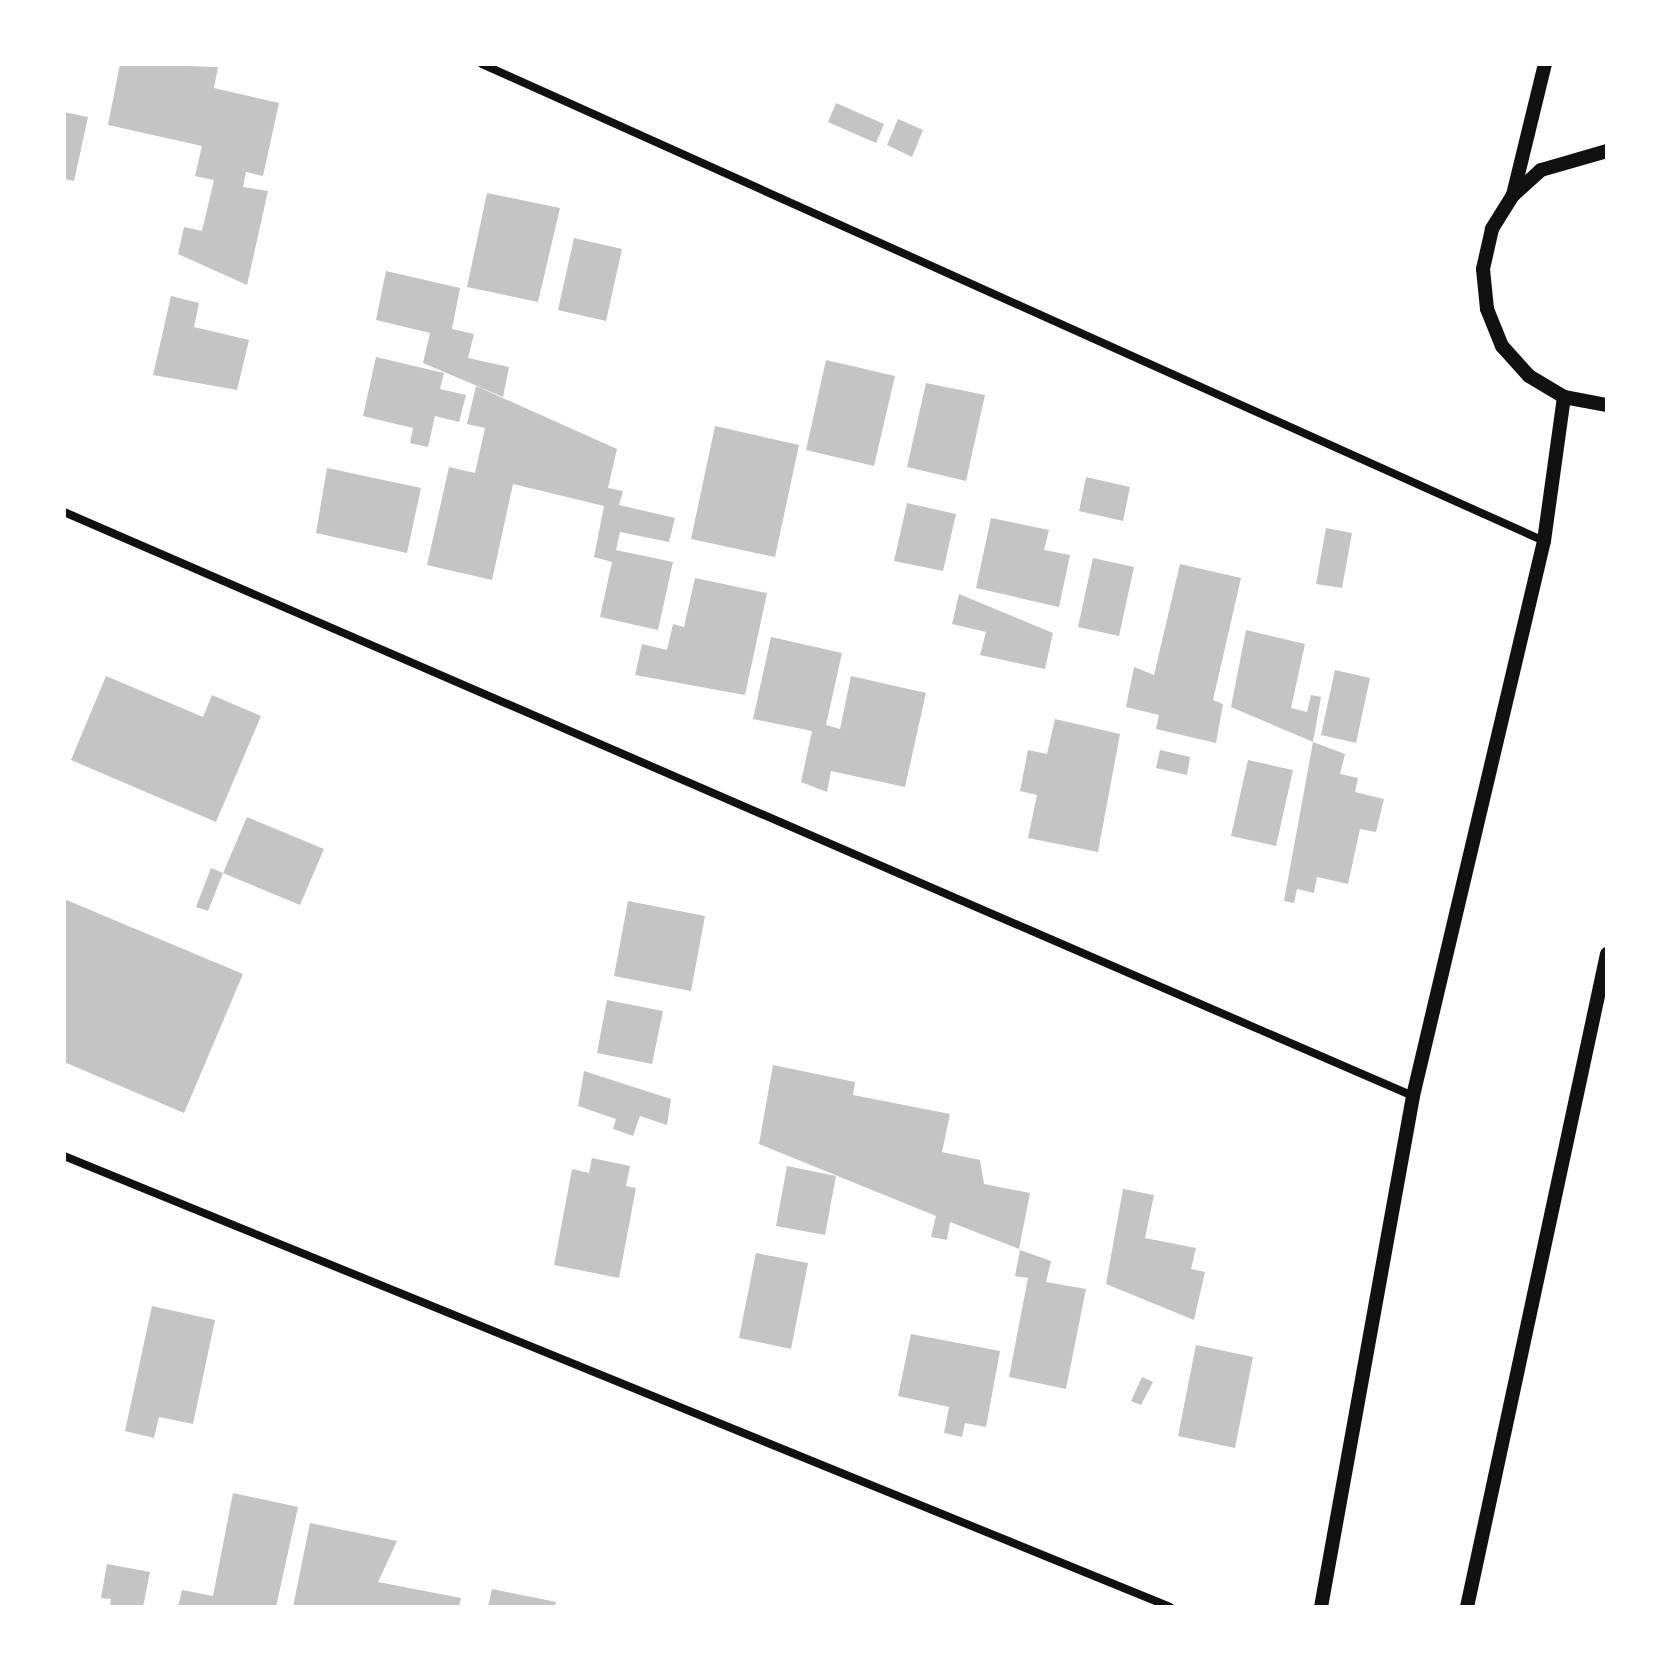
<!DOCTYPE html>
<style>
body{margin:0}
#map{position:relative;width:1671px;height:1671px;overflow:hidden;background:#fff;font-family:Poppins,sans-serif}
div>[style]{position:absolute}
.building>*{inset:0;background:#c4c4c4}
.minor>*{height:8px;margin:-4px;padding:0 4px;transform-origin:4px;border-radius:4px;background:#111}
.tertiary>*{height:14px;margin:-7px;padding:0 7px;transform-origin:7px;border-radius:7px;background:#111}
span{translate:-50% -50%;white-space:nowrap;text-align:center;line-height:1.15;-webkit-text-stroke:6px #fff;paint-order:stroke}
.frame{position:absolute;inset:0;border:66px solid #fff;pointer-events:none}
</style>
<div id="map">
<div class="building">
<i style="clip-path:polygon(120px 64px,218px 67px,214px 88px,279px 103px,263px 176px,246px 172px,243px 187px,268px 191px,247px 285px,178px 254px,184px 227px,202px 231px,214px 180px,195px 176px,202px 146px,108px 125px)"></i>
<i style="clip-path:polygon(836px 103px,884px 124px,876px 143px,828px 122px)"></i>
<i style="clip-path:polygon(64px 112px,88px 117px,74px 181px,64px 179px)"></i>
<i style="clip-path:polygon(898px 119px,923px 130px,912px 157px,887px 145px)"></i>
<i style="clip-path:polygon(487px 193px,560px 208px,538px 302px,467px 287px)"></i>
<i style="clip-path:polygon(574px 238px,622px 249px,606px 321px,558px 310px)"></i>
<i style="clip-path:polygon(386px 271px,460px 288px,452px 329px,474px 334px,468px 358px,509px 367px,503px 397px,423px 363px,430px 333px,376px 320px)"></i>
<i style="clip-path:polygon(171px 296px,199px 303px,194px 327px,249px 340px,237px 390px,153px 375px)"></i>
<i style="clip-path:polygon(376px 357px,444px 373px,440px 389px,466px 395px,459px 422px,435px 416px,428px 447px,410px 443px,413px 428px,363px 416px)"></i>
<i style="clip-path:polygon(826px 360px,895px 376px,874px 466px,806px 450px)"></i>
<i style="clip-path:polygon(926px 383px,985px 395px,966px 481px,907px 467px)"></i>
<i style="clip-path:polygon(476px 386px,617px 449px,608px 488px,623px 491px,619px 505px,675px 518px,669px 542px,620px 532px,616px 550px,673px 562px,658px 630px,600px 617px,612px 562px,594px 557px,604px 506px,513px 484px,492px 580px,427px 565px,449px 467px,475px 473px,485px 428px,467px 424px)"></i>
<i style="clip-path:polygon(715px 426px,799px 445px,775px 557px,691px 539px)"></i>
<i style="clip-path:polygon(327px 468px,421px 488px,407px 553px,316px 533px)"></i>
<i style="clip-path:polygon(1086px 477px,1130px 487px,1123px 521px,1079px 511px)"></i>
<i style="clip-path:polygon(907px 503px,956px 514px,943px 571px,894px 561px)"></i>
<i style="clip-path:polygon(991px 518px,1049px 530px,1044px 550px,1070px 555px,1059px 607px,976px 588px)"></i>
<i style="clip-path:polygon(1326px 528px,1352px 533px,1342px 588px,1316px 584px)"></i>
<i style="clip-path:polygon(1093px 558px,1134px 567px,1119px 636px,1078px 627px)"></i>
<i style="clip-path:polygon(1180px 564px,1241px 578px,1213px 700px,1223px 704px,1216px 743px,1156px 729px,1159px 715px,1126px 707px,1134px 667px,1154px 675px)"></i>
<i style="clip-path:polygon(695px 578px,767px 593px,745px 695px,635px 675px,642px 644px,667px 650px,673px 624px,684px 627px)"></i>
<i style="clip-path:polygon(959px 594px,1053px 633px,1045px 669px,980px 655px,986px 632px,952px 624px)"></i>
<i style="clip-path:polygon(1246px 630px,1305px 644px,1291px 708px,1307px 712px,1311px 695px,1321px 697px,1313px 742px,1231px 707px)"></i>
<i style="clip-path:polygon(771px 637px,842px 653px,826px 725px,840px 729px,851px 676px,926px 693px,905px 787px,831px 771px,827px 792px,801px 782px,812px 731px,753px 719px)"></i>
<i style="clip-path:polygon(1335px 670px,1370px 678px,1356px 743px,1321px 735px)"></i>
<i style="clip-path:polygon(106px 676px,203px 717px,212px 695px,261px 716px,216px 822px,71px 760px)"></i>
<i style="clip-path:polygon(1055px 719px,1120px 734px,1098px 852px,1028px 838px,1037px 795px,1020px 791px,1028px 750px,1047px 754px)"></i>
<i style="clip-path:polygon(1313px 742px,1345px 754px,1340px 774px,1358px 778px,1355px 792px,1384px 799px,1376px 832px,1360px 829px,1348px 884px,1317px 877px,1314px 893px,1297px 889px,1294px 903px,1284px 901px)"></i>
<i style="clip-path:polygon(1160px 750px,1190px 757px,1187px 775px,1156px 768px)"></i>
<i style="clip-path:polygon(1248px 760px,1293px 770px,1276px 846px,1231px 836px)"></i>
<i style="clip-path:polygon(247px 817px,324px 849px,300px 905px,223px 873px,208px 911px,196px 907px,211px 868px,223px 873px)"></i>
<i style="clip-path:polygon(64px 899px,243px 974px,184px 1113px,64px 1062px)"></i>
<i style="clip-path:polygon(628px 901px,705px 916px,691px 991px,614px 976px)"></i>
<i style="clip-path:polygon(607px 1000px,663px 1011px,652px 1064px,597px 1053px)"></i>
<i style="clip-path:polygon(773px 1065px,855px 1082px,853px 1095px,950px 1114px,942px 1152px,980px 1160px,984px 1184px,1030px 1193px,1019px 1249px,950px 1222px,947px 1240px,931px 1237px,936px 1216px,759px 1144px)"></i>
<i style="clip-path:polygon(584px 1071px,671px 1099px,667px 1125px,640px 1116px,633px 1136px,613px 1129px,616px 1119px,578px 1106px)"></i>
<i style="clip-path:polygon(592px 1158px,630px 1166px,626px 1186px,636px 1188px,619px 1278px,554px 1265px,572px 1169px,589px 1173px)"></i>
<i style="clip-path:polygon(787px 1166px,836px 1176px,825px 1235px,776px 1226px)"></i>
<i style="clip-path:polygon(1123px 1189px,1154px 1195px,1145px 1238px,1196px 1248px,1191px 1269px,1205px 1272px,1194px 1320px,1106px 1284px)"></i>
<i style="clip-path:polygon(1020px 1250px,1051px 1261px,1046px 1282px,1086px 1289px,1066px 1389px,1009px 1377px,1028px 1278px,1015px 1276px)"></i>
<i style="clip-path:polygon(756px 1253px,808px 1263px,791px 1349px,739px 1338px)"></i>
<i style="clip-path:polygon(152px 1306px,215px 1320px,193px 1424px,159px 1417px,154px 1438px,125px 1431px)"></i>
<i style="clip-path:polygon(911px 1334px,1000px 1351px,986px 1427px,965px 1423px,962px 1437px,944px 1433px,949px 1407px,898px 1396px)"></i>
<i style="clip-path:polygon(1196px 1345px,1253px 1357px,1235px 1448px,1178px 1436px)"></i>
<i style="clip-path:polygon(1142px 1377px,1153px 1382px,1141px 1405px,1131px 1401px)"></i>
<i style="clip-path:polygon(233px 1493px,298px 1507px,276px 1607px,178px 1607px,182px 1590px,213px 1596px)"></i>
<i style="clip-path:polygon(310px 1523px,397px 1541px,378px 1582px,461px 1598px,459px 1607px,293px 1607px)"></i>
<i style="clip-path:polygon(107px 1564px,150px 1572px,143px 1607px,110px 1607px,111px 1599px,101px 1598px)"></i>
<i style="clip-path:polygon(492px 1589px,556px 1602px,555px 1607px,488px 1607px)"></i>
</div>
<div class="minor">
<i style="left:482px;top:64px;width:1164px;rotate:24.19deg"></i>
<i style="left:64px;top:512px;width:1470px;rotate:23.41deg"></i>
<i style="left:64px;top:1156px;width:1194px;rotate:22.18deg"></i>
</div>
<div class="tertiary">
<i style="left:1607px;top:151px;width:69px;rotate:163.9deg"></i>
<i style="left:1541px;top:170px;width:38px;rotate:138deg"></i>
<i style="left:1513px;top:195px;width:40px;rotate:122deg"></i>
<i style="left:1492px;top:229px;width:41px;rotate:102.7deg"></i>
<i style="left:1483px;top:269px;width:40px;rotate:84.3deg"></i>
<i style="left:1487px;top:309px;width:40px;rotate:68deg"></i>
<i style="left:1502px;top:346px;width:40px;rotate:48deg"></i>
<i style="left:1529px;top:376px;width:41px;rotate:31deg"></i>
<i style="left:1564px;top:397px;width:44px;rotate:10.5deg"></i>
<i style="left:1513px;top:195px;width:135px;rotate:-76.3deg"></i>
<i style="left:1321px;top:1607px;width:519px;rotate:-79.79deg"></i>
<i style="left:1413px;top:1096px;width:570px;rotate:-76.72deg"></i>
<i style="left:1544px;top:541px;width:145px;rotate:-82.1deg"></i>
<i style="left:1467px;top:1607px;width:668px;rotate:-77.9deg"></i>
</div>
<div class="frame"></div>
</div>
